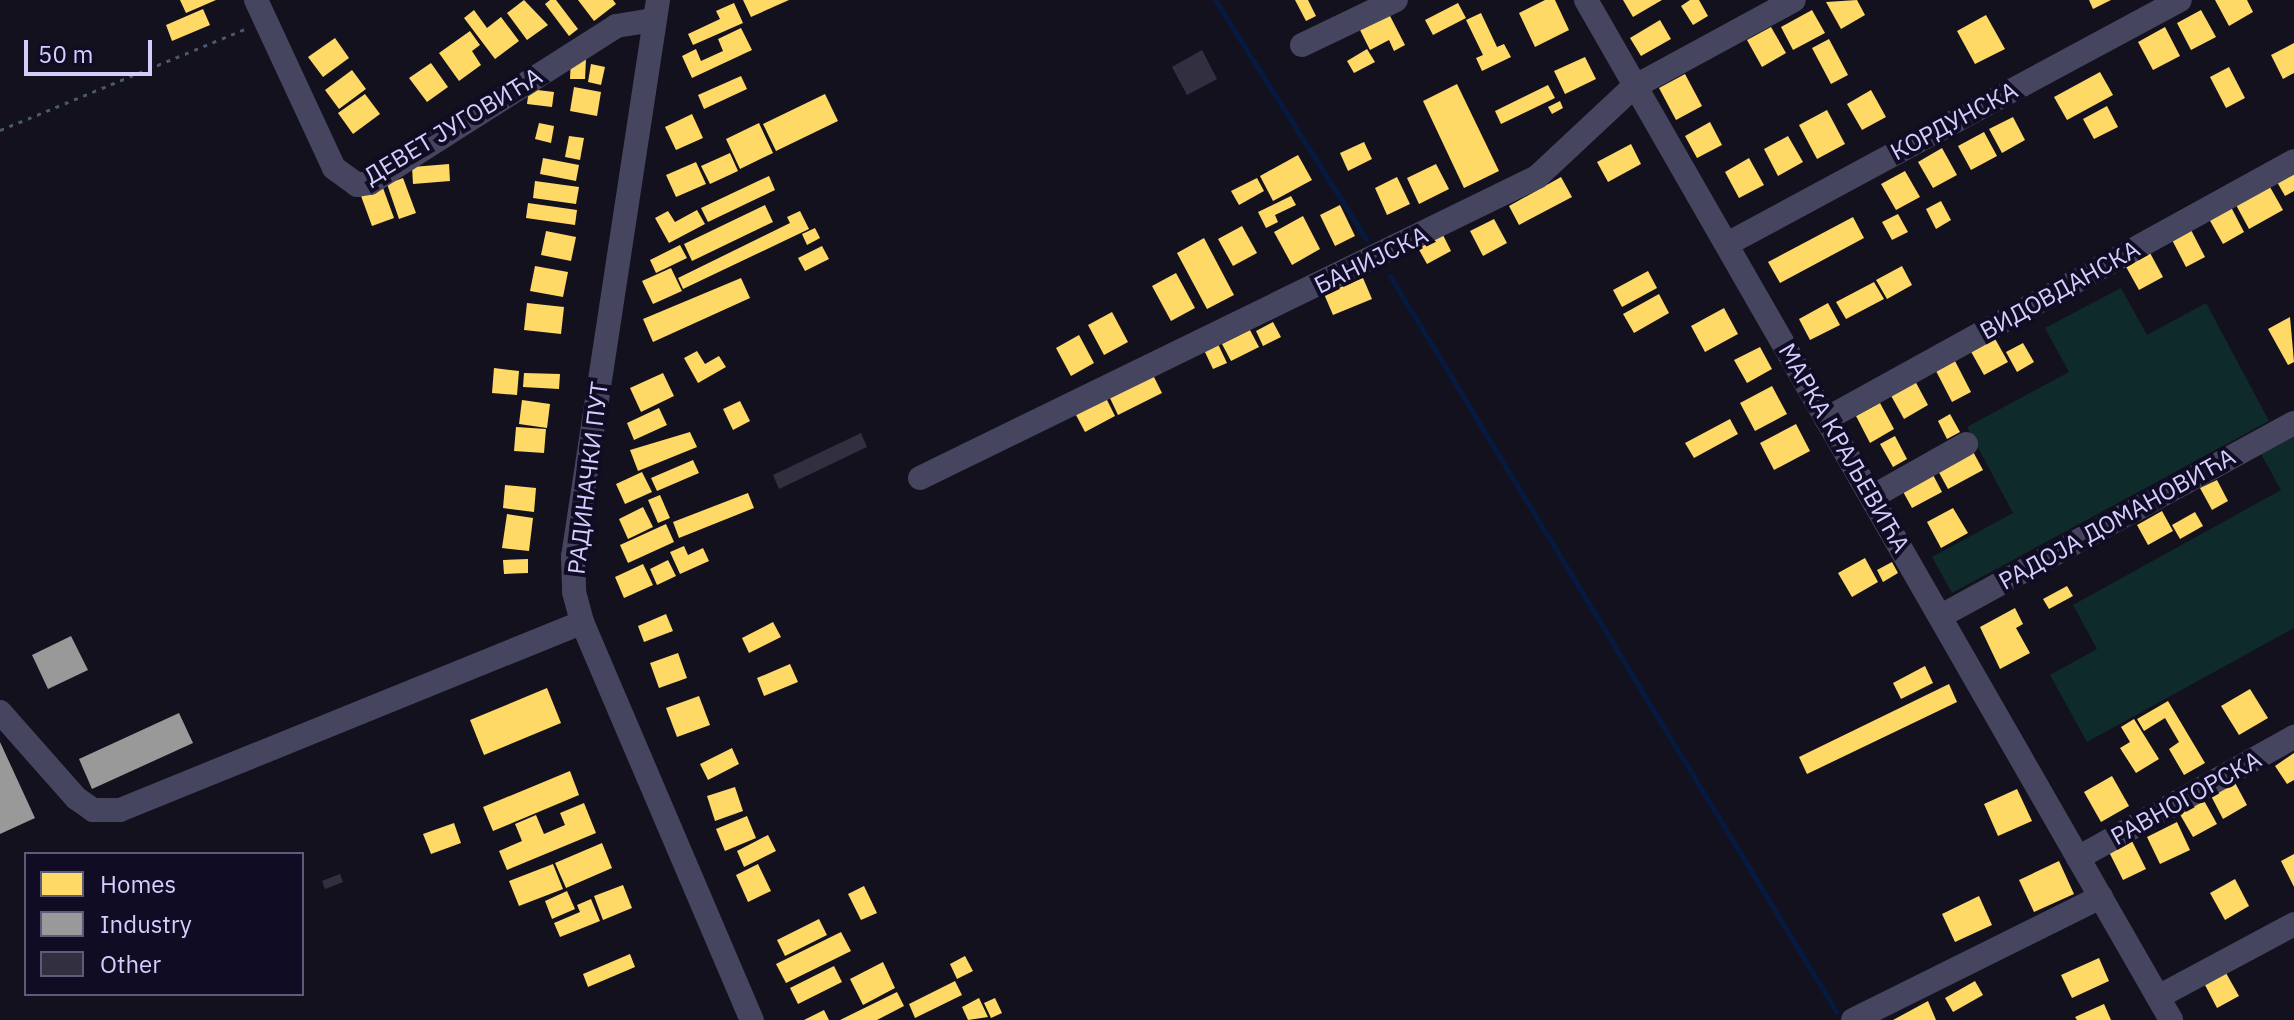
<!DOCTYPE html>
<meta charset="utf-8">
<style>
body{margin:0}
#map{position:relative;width:2294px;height:1020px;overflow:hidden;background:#14111e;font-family:"IBM Plex Sans",sans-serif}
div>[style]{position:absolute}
.green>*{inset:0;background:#0f2a2b}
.homes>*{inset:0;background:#ffd966}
.industry>*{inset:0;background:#999}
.stream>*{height:5px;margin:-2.5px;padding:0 2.5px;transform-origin:2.5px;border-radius:2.5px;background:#061a40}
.building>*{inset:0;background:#322f40}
.path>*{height:3px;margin-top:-1.5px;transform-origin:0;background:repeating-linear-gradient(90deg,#48596a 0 4px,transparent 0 10px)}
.minor>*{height:24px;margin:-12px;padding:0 12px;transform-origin:12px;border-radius:12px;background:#46455f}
span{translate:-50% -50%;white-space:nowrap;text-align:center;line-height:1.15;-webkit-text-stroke:8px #100c23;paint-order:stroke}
.street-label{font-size:24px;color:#d4ceff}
.legend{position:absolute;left:24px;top:852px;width:280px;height:144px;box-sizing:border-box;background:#100c23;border:2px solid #5e5a7b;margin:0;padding:10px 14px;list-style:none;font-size:24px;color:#d4ceff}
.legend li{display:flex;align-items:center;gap:16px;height:40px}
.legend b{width:40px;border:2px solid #5e5a7b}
.scale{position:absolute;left:24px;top:40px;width:128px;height:36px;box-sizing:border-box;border:4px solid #d4ceff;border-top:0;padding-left:10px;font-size:24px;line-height:28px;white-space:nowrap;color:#d4ceff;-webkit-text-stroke:6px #100c23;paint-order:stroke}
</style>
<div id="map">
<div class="green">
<i style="clip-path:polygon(2121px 288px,2147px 335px,2206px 303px,2269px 421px,1952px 593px,1932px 557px,2013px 513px,1967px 427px,2069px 372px,2045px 328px)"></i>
<i style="clip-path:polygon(2294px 435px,2294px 628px,2087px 742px,2050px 675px,2097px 649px,2073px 605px,2281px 490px,2261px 454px)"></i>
</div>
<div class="homes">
<i style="clip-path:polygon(180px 0,216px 0,186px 13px)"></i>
<i style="clip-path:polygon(524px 0,548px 25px,527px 40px,507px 13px)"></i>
<i style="clip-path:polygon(550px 0,556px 0,578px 29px,569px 36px,545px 4px)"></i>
<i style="clip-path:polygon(578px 0,613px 0,616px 4px,594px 21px)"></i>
<i style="clip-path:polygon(743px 0,789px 0,751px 17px)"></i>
<i style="clip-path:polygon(1295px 0,1308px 0,1316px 16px,1306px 21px)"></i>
<i style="clip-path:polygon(1545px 0,1555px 0,1569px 30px,1535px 47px,1519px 13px)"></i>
<i style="clip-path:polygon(1623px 0,1662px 0,1633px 17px)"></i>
<i style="clip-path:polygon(1690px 0,1699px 0,1708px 16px,1693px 25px,1681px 6px)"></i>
<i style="clip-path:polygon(1857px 0,1865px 15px,1841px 29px,1826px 2px)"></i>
<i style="clip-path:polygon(2089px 0,2111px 0,2093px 9px)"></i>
<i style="clip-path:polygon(2215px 0,2247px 0,2253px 12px,2229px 26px)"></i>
<i style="clip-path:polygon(734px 3px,743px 23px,693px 45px,688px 34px,720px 19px,716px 11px)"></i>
<i style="clip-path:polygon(1458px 3px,1466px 18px,1433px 35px,1425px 20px)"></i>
<i style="clip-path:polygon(203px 9px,210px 25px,172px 41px,166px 25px)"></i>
<i style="clip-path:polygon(474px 10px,487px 28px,501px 17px,519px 41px,495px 59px,464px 18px)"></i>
<i style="clip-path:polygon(1812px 10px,1825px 33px,1793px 50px,1781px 27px)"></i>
<i style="clip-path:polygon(2201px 10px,2216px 37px,2191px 50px,2177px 23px)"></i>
<i style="clip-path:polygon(1388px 12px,1405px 45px,1394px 51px,1389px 40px,1370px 50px,1359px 28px)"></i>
<i style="clip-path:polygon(1481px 13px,1497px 47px,1504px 44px,1511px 57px,1482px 71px,1476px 58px,1483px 55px,1466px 20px)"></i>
<i style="clip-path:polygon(1986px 15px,2005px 49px,1975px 64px,1957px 31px)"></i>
<i style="clip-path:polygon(1660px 20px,1671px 39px,1641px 56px,1630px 38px)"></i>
<i style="clip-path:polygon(1771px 27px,1786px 53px,1762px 67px,1747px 40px)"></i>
<i style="clip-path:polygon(2165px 27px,2180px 56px,2153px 70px,2138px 42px)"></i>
<i style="clip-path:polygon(741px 28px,752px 50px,692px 78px,682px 56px,696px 49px,701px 61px,723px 51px,718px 39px)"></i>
<i style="clip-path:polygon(470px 31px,480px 45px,472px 51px,481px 65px,459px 81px,439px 53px)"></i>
<i style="clip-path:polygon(335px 38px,349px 58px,323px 77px,308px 57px)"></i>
<i style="clip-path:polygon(1829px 39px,1848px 75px,1831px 84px,1812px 48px)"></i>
<i style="clip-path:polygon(2294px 43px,2294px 73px,2283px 79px,2271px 55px)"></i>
<i style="clip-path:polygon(1367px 49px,1375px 62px,1354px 73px,1347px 61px)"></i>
<i style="clip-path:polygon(1585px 57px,1596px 79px,1565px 94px,1554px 71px)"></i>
<i style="clip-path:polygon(571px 58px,586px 59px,585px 79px,570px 79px)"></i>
<i style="clip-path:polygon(431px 63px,448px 87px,427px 102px,409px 78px)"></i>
<i style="clip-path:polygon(591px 64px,605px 67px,601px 85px,588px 82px)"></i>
<i style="clip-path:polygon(2229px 67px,2245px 98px,2226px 108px,2210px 77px)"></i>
<i style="clip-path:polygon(352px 70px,366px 89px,339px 109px,325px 90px)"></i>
<i style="clip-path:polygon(2100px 72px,2113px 95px,2067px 120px,2054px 97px)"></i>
<i style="clip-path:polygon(1685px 74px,1702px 106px,1676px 120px,1659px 88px)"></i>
<i style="clip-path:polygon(741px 76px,747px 89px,704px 109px,698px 95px)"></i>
<i style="clip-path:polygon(1457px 84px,1499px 171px,1464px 188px,1423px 101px)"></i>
<i style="clip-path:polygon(1548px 85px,1555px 98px,1501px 124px,1495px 111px)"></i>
<i style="clip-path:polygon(574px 87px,601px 92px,597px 116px,570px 111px)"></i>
<i style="clip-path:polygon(529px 89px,554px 92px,552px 107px,527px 104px)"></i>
<i style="clip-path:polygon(1871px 90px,1886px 117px,1862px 130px,1847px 104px)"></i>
<i style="clip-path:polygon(365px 94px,380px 114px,353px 134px,338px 113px)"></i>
<i style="clip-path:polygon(825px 94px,838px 121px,776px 151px,763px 124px)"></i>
<i style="clip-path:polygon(1560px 101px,1563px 108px,1552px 114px,1548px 107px)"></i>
<i style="clip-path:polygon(2107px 106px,2118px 127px,2094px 139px,2083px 119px)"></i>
<i style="clip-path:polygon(1827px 110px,1845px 144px,1817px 159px,1799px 125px)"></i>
<i style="clip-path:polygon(692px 114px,703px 138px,676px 150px,665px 127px)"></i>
<i style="clip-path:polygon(2013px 117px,2025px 140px,2002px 153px,1989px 129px)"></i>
<i style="clip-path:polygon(1710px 122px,1722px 145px,1697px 158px,1685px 136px)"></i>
<i style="clip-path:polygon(539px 123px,554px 126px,551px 143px,535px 139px)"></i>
<i style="clip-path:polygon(759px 123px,773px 153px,740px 169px,726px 139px)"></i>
<i style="clip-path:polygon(1984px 132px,1997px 156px,1971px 170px,1958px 146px)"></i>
<i style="clip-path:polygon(569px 136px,584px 138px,580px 160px,565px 157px)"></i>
<i style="clip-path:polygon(1788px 136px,1803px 162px,1778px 176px,1764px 149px)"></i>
<i style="clip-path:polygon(1364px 142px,1372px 159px,1348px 171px,1340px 153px)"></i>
<i style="clip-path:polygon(1631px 144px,1641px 164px,1608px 182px,1597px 162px)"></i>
<i style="clip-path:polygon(1942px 148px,1957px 175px,1933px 188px,1918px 162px)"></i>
<i style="clip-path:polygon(730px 153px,738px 171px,710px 184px,701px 166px)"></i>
<i style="clip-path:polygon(1298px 155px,1312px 180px,1273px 201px,1260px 176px)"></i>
<i style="clip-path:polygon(543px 158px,579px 165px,576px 181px,540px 174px)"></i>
<i style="clip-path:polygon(1749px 158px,1764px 185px,1739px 198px,1725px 172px)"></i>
<i style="clip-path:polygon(696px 162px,706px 184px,676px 197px,666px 175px)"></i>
<i style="clip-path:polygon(449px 164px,450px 181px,413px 184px,412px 167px)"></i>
<i style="clip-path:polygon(1436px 164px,1449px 189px,1419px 204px,1407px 178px)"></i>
<i style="clip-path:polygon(1905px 171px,1920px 197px,1896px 210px,1881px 184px)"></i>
<i style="clip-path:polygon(2294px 173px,2294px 191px,2285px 196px,2277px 182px)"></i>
<i style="clip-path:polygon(769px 176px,775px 190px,708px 222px,701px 208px)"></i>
<i style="clip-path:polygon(1397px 177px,1410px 204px,1387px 215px,1375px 188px)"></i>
<i style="clip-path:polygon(1561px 177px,1572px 197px,1519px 225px,1509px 206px)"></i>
<i style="clip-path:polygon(403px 178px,416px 213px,399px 219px,387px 184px)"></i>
<i style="clip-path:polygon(1257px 178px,1264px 191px,1239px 205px,1231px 191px)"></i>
<i style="clip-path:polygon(535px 181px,579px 187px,576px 204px,533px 198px)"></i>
<i style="clip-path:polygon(2270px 187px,2283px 210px,2249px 229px,2236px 205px)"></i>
<i style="clip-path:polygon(383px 188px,394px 218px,372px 226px,361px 196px)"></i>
<i style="clip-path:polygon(1291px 196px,1296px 205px,1275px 215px,1278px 222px,1266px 228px,1258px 212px)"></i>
<i style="clip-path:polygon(1941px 201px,1951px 220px,1936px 229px,1926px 209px)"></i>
<i style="clip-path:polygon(528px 203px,577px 210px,575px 225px,526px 218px)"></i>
<i style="clip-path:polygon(765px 205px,773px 222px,692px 261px,684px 244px)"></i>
<i style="clip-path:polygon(1340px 205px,1355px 236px,1335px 246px,1320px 215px)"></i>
<i style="clip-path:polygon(2231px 207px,2244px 232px,2223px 244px,2209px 219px)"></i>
<i style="clip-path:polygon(697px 210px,705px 224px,669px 243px,655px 218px,668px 211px,675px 222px)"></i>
<i style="clip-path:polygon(800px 211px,809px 229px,683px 289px,678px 278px,790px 223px,787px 217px)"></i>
<i style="clip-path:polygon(1898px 214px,1908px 232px,1892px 240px,1882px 222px)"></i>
<i style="clip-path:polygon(1303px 216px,1320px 249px,1292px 265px,1274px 232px)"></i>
<i style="clip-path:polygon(1853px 217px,1864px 238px,1780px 283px,1768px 262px)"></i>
<i style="clip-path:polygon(1494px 219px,1507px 243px,1483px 256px,1470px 231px)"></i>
<i style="clip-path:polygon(1242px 226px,1257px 253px,1233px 266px,1218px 239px)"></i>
<i style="clip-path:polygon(2189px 226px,2205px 257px,2186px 267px,2170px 236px)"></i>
<i style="clip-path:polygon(815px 228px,820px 238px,807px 245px,802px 234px)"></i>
<i style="clip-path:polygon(546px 231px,576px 237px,571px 261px,541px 255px)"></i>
<i style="clip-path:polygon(1443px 235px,1451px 251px,1427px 264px,1418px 248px)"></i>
<i style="clip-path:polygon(1204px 238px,1234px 295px,1207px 309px,1177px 253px)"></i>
<i style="clip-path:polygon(680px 245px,687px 258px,656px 273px,650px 260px)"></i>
<i style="clip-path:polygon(822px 246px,829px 259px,805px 271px,798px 258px)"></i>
<i style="clip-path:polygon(2149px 251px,2163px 277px,2139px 290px,2125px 265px)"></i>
<i style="clip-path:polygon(535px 266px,568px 272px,563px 297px,530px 291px)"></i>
<i style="clip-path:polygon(1902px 266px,1912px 285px,1887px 299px,1876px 280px)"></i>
<i style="clip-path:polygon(671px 268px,682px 291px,653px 304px,642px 281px)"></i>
<i style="clip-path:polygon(1648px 271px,1657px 288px,1622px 307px,1613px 290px)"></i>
<i style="clip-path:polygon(1176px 273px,1195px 308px,1171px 321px,1152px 286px)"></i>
<i style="clip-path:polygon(741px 278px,750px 298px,653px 342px,643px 319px)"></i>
<i style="clip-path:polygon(1363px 278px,1372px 299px,1333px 315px,1324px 294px)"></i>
<i style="clip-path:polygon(1874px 282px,1884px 299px,1846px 319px,1836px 302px)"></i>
<i style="clip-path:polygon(1659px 294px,1669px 313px,1634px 333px,1623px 314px)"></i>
<i style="clip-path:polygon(527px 303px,564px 307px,561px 334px,524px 330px)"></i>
<i style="clip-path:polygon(1828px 303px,1840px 325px,1810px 340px,1799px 319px)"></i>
<i style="clip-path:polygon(1724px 308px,1738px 334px,1705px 352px,1691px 326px)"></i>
<i style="clip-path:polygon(1112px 312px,1128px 342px,1104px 355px,1088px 325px)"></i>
<i style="clip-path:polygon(2290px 317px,2294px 362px,2288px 365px,2268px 329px)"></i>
<i style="clip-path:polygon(1273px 322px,1281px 337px,1263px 346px,1256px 331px)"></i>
<i style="clip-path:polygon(1250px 330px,1259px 347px,1231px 361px,1222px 344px)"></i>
<i style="clip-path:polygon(1079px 335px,1094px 363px,1071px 376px,1056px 348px)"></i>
<i style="clip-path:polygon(1993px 335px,2008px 362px,1984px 375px,1969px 348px)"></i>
<i style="clip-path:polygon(2023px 343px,2034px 362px,2017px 372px,2006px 352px)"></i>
<i style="clip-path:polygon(1218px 344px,1227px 363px,1213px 369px,1204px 350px)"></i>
<i style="clip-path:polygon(1760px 347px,1772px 369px,1747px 383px,1734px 360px)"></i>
<i style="clip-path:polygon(697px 351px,705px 364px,719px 356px,726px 367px,698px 383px,684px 358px)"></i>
<i style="clip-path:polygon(1955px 361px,1971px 392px,1952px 402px,1936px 371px)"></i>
<i style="clip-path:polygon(494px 368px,519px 371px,517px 395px,492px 393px)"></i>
<i style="clip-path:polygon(524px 373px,560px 374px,559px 389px,523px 387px)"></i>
<i style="clip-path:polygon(663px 373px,674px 396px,641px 412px,630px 388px)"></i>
<i style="clip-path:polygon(1152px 373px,1162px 393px,1118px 415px,1109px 396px)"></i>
<i style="clip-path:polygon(1914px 379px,1928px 405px,1904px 419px,1889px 392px)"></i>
<i style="clip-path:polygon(1772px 386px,1787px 414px,1755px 431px,1740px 403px)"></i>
<i style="clip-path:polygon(1106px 398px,1115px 416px,1085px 432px,1076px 415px)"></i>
<i style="clip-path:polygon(522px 400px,550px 404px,547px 428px,519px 424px)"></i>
<i style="clip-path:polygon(740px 401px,750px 421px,733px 430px,723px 409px)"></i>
<i style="clip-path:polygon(1880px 403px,1894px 429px,1870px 443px,1856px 416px)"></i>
<i style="clip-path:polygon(659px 408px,667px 425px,634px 440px,627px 423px)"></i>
<i style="clip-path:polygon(1950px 414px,1960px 432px,1947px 439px,1938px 421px)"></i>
<i style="clip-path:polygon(1730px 419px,1738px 434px,1694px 458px,1685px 443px)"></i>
<i style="clip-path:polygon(1796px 424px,1810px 451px,1774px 470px,1760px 443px)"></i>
<i style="clip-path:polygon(516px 427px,546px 429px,544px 453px,514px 451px)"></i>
<i style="clip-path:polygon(690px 432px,697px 447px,638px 471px,630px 450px)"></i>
<i style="clip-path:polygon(1895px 436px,1907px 459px,1893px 467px,1880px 444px)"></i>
<i style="clip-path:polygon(1971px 448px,1983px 470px,1948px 489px,1936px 467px)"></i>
<i style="clip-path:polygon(693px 460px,699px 473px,657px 491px,651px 478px)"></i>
<i style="clip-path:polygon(1931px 471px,1942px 492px,1912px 508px,1901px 488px)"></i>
<i style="clip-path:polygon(642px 472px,652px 492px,625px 504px,616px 484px)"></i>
<i style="clip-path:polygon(2217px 480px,2228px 501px,2212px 510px,2200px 488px)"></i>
<i style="clip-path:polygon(505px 485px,536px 488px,534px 512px,503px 508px)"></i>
<i style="clip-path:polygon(748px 493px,754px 508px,679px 538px,673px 522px)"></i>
<i style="clip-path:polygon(660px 495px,670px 518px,658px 523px,648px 500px)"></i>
<i style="clip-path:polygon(643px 507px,653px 527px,628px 539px,619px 519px)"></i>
<i style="clip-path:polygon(1953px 508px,1968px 533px,1941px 548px,1927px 522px)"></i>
<i style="clip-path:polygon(2162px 511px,2173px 531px,2148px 545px,2137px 525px)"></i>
<i style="clip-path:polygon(2195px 512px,2203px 526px,2180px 539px,2172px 525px)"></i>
<i style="clip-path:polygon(507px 514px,533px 518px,529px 551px,502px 548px)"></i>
<i style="clip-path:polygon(666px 524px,674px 542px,628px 563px,620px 545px)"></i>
<i style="clip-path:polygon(684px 546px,688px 555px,703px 548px,709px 561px,680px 574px,670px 552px)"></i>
<i style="clip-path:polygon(1865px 558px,1878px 582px,1852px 597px,1838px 573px)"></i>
<i style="clip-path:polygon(528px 559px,528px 573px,504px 574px,503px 560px)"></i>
<i style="clip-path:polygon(668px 560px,676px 576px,657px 585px,650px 569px)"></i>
<i style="clip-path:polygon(1892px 562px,1898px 573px,1883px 582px,1877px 570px)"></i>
<i style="clip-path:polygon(643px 564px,653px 585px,624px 598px,615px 577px)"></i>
<i style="clip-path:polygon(2067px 586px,2073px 596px,2049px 609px,2043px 599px)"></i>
<i style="clip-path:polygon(2015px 608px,2023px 624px,2016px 628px,2030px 653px,2000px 669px,1980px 627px)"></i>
<i style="clip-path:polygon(666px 614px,673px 631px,644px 642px,638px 626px)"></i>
<i style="clip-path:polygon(773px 622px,781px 637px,749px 653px,742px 638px)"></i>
<i style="clip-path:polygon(678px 653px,687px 678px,659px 688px,650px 663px)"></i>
<i style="clip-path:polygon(790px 664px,798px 682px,764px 696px,757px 678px)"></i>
<i style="clip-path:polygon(1925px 666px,1933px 683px,1901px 699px,1893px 683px)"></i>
<i style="clip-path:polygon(1949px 684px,1957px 702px,1807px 774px,1799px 757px)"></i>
<i style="clip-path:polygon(547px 688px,561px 723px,484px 755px,470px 720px)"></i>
<i style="clip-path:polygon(2250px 689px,2268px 718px,2239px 735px,2221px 706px)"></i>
<i style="clip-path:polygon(699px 696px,710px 725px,677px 737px,666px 708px)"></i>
<i style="clip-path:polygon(2168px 701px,2205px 763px,2184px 775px,2169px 749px,2179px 742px,2165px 718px,2144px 731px,2137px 719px)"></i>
<i style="clip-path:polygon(2134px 719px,2159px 759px,2136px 773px,2120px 748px,2130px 742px,2121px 727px)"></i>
<i style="clip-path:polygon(732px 748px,739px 764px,708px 780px,700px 764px)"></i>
<i style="clip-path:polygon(2294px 753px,2294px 780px,2287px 784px,2275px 766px)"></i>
<i style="clip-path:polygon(570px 771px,579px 795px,493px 831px,483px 807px)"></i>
<i style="clip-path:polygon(2112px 776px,2129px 806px,2101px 822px,2084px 792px)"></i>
<i style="clip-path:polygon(2233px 779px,2247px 805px,2223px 819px,2209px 792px)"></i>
<i style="clip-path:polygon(735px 787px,743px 811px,715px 821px,707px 796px)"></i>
<i style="clip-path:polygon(2017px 789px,2032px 821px,1998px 836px,1984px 804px)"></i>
<i style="clip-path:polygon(2202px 797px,2217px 824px,2193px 837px,2178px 811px)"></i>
<i style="clip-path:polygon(584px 803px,596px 833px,507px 870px,499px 851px,522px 841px,515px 824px,536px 815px,544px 834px,565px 825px,560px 813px)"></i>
<i style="clip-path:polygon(747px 816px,756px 838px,725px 851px,716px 829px)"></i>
<i style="clip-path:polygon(2177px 822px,2190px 850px,2160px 864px,2147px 837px)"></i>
<i style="clip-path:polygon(454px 823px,461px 843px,431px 854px,423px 834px)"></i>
<i style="clip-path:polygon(768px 835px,776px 851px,744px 867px,737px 851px)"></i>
<i style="clip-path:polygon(2131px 839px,2146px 869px,2123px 880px,2108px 850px)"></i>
<i style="clip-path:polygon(602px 843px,612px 868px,566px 888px,555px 863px)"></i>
<i style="clip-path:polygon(2294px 854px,2294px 887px,2281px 861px)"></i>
<i style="clip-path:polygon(2059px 861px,2074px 894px,2034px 912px,2019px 880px)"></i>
<i style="clip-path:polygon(553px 864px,563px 889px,519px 906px,509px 881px)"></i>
<i style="clip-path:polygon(758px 864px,771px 891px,748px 902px,736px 875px)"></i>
<i style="clip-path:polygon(2235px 879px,2249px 906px,2225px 920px,2210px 893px)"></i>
<i style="clip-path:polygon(623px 885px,632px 908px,603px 920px,594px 896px)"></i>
<i style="clip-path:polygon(864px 886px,877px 913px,861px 920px,848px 894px)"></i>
<i style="clip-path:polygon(567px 891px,575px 909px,552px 919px,545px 901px)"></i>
<i style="clip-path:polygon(1979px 896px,1992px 925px,1955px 942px,1942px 914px)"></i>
<i style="clip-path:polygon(591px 899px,600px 921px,560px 937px,554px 923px,580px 912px,577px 905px)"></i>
<i style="clip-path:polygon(819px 919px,827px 935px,785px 956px,777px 940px)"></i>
<i style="clip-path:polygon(841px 932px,851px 951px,786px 983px,776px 964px)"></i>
<i style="clip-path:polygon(630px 954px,635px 967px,588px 987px,583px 974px)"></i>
<i style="clip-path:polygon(965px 956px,973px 971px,957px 979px,950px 964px)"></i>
<i style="clip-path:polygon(2099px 958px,2109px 981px,2072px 998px,2061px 975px)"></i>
<i style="clip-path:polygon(883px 962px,895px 988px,863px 1005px,850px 979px)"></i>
<i style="clip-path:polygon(834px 966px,842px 982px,798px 1004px,790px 988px)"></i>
<i style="clip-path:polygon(2226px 973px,2239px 996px,2217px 1008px,2205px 985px)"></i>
<i style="clip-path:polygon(955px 981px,962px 995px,915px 1018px,909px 1004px)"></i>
<i style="clip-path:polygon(1975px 981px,1983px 995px,1953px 1012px,1945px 998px)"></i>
<i style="clip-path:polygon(897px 992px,904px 1006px,877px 1020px,840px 1020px)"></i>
<i style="clip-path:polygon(979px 998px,988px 1017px,968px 1020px,962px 1007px)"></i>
<i style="clip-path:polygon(995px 998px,1002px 1013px,991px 1018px,984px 1003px)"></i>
<i style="clip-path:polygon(1928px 1001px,1936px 1020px,1893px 1020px)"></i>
<i style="clip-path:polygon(2104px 1004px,2111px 1020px,2077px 1020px,2075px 1017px)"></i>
<i style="clip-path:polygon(824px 1010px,829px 1020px,804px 1020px)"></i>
</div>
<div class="industry">
<i style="clip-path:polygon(71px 636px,88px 670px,48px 689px,32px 655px)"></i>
<i style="clip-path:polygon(179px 713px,193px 743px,92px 789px,79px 759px)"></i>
<i style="clip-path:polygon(0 742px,35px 818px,0 834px)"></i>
</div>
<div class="stream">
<i style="left:1215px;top:0;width:283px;rotate:57.7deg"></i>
<i style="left:1390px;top:276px;width:860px;rotate:58.75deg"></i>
</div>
<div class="building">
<i style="clip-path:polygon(1202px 50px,1217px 79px,1187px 95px,1172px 67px)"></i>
<i style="clip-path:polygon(861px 433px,867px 447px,779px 489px,773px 475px)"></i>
<i style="clip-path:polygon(340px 874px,343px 882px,325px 889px,322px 881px)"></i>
</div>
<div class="path">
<i style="left:0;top:130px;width:268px;rotate:-22.4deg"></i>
</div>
<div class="minor">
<i style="left:256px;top:0;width:185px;rotate:65.1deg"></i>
<i style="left:334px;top:168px;width:29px;rotate:36deg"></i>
<i style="left:357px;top:185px;width:13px;rotate:-9deg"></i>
<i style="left:370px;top:183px;width:292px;rotate:-32.5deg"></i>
<i style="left:616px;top:26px;width:39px;rotate:-9deg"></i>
<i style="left:658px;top:0;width:563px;rotate:98.68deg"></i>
<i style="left:573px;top:557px;width:35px;rotate:88deg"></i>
<i style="left:574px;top:592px;width:31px;rotate:75deg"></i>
<i style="left:582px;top:622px;width:433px;rotate:66.9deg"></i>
<i style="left:1586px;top:0;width:1176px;rotate:60.16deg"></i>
<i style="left:1302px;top:45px;width:104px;rotate:-25.6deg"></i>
<i style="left:1729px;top:243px;width:512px;rotate:-28.32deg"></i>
<i style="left:1826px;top:419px;width:534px;rotate:-28.87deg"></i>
<i style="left:920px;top:478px;width:687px;rotate:-26.01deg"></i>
<i style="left:1537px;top:177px;width:130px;rotate:-43.1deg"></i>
<i style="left:1632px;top:88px;width:184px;rotate:-28.5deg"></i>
<i style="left:1872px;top:497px;width:108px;rotate:-29.4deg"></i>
<i style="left:1941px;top:616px;width:402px;rotate:-28.7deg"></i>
<i style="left:0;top:712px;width:115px;rotate:48.5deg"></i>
<i style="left:76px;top:798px;width:21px;rotate:35deg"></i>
<i style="left:93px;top:810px;width:27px"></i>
<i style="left:120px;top:810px;width:499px;rotate:-22.1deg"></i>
<i style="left:2078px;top:858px;width:248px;rotate:-29.3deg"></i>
<i style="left:2158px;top:997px;width:154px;rotate:-28.2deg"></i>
<i style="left:1853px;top:1020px;width:277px;rotate:-26.4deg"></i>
</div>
<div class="street-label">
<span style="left:1954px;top:121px;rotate:-28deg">КОРДУНСКА</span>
<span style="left:453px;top:126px;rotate:-31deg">ДЕВЕТ ЈУГОВИЋА</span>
<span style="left:1371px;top:260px;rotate:-26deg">БАНИЈСКА</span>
<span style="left:2060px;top:290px;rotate:-29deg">ВИДОВДАНСКА</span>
<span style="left:1844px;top:448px;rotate:60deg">МАРКА КРАЉЕВИЋА</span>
<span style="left:588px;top:478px;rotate:-83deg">РАДИНАЧКИ ПУТ</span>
<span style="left:2117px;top:519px;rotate:-29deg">РАДОЈА ДОМАНОВИЋА</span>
<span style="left:2186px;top:798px;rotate:-29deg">РАВНОГОРСКА</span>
</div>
<ul class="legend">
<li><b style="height:22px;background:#ffd966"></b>Homes</li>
<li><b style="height:22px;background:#999"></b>Industry</li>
<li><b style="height:22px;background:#322f40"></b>Other</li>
</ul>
<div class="scale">50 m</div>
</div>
